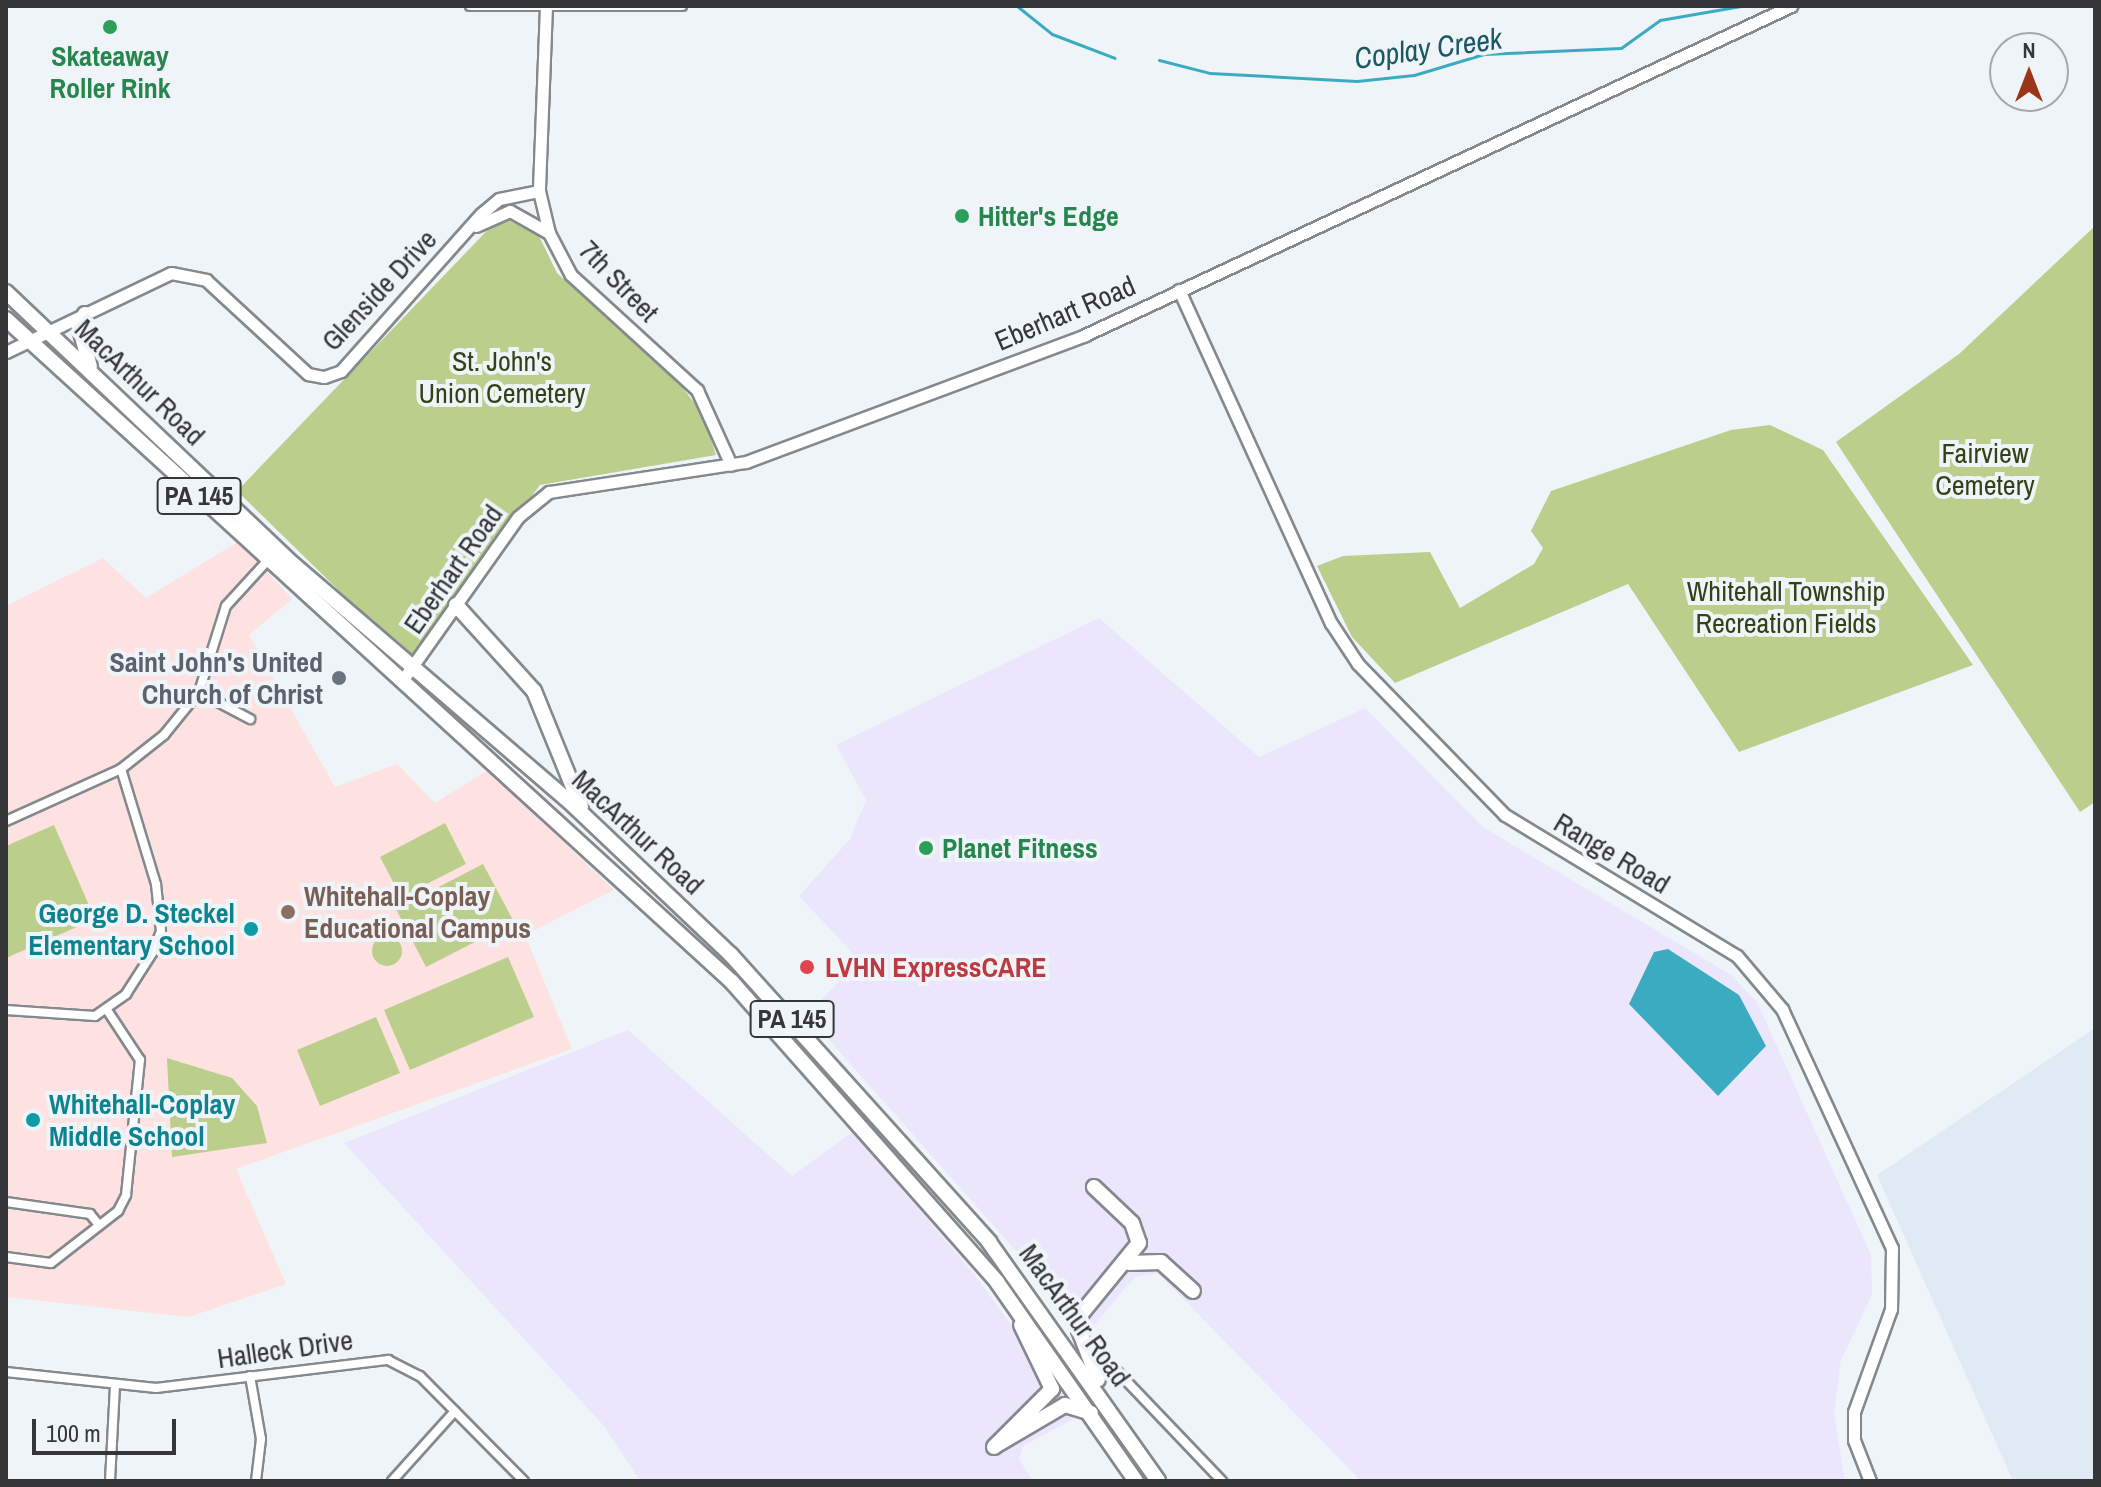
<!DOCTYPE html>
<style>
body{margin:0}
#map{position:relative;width:2101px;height:1487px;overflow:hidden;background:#eff4f9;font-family:"Archivo Narrow",sans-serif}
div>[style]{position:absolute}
.commercial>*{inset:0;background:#ebe6fc}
.built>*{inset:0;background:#e0eaf5}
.education>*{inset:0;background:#fde2e1}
.green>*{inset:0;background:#bcce8b}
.round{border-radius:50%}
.water>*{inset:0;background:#3babc1}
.stream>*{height:3px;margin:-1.5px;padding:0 1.5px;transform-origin:1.5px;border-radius:1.5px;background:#3babc1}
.roads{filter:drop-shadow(2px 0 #84898e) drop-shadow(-2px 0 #84898e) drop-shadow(0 2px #84898e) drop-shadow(0 -2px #84898e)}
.street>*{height:8px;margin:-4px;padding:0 4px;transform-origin:4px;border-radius:4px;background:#fff}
.secondary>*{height:11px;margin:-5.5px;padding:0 5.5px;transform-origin:5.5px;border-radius:5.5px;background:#fff}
.highway>*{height:14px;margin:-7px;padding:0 7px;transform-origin:7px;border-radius:7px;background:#fff}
.dots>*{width:22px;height:22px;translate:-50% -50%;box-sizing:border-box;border:4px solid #eff4f9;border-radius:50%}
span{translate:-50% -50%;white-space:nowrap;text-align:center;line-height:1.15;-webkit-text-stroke:8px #eff4f9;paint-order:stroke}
.shield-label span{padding:2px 6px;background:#eff4f9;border:2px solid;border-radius:6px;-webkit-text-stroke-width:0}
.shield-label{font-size:26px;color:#343638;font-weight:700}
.leisure-label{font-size:28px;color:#27864d;font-weight:700}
.left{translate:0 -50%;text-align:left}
.street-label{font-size:28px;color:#343638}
.park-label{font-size:28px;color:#364017}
.worship-label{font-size:28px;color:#5b616d;font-weight:700}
.right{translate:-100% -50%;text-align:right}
.education-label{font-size:28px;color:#785e54;font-weight:700}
.culture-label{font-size:28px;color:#0d838f;font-weight:700}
.health-label{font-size:28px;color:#be3a42;font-weight:700}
.water-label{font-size:30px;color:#1b5864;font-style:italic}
.frame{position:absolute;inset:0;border:8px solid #343638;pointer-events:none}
.north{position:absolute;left:1989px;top:32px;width:80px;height:80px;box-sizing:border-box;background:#eff4f9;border:2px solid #a4a8ac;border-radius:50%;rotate:0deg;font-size:22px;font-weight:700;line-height:32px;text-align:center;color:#343638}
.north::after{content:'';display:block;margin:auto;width:28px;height:36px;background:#9c3517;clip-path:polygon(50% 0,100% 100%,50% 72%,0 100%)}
.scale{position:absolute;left:32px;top:1419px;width:144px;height:36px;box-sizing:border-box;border:4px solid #343638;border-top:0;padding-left:10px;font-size:24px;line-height:28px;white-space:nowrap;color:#343638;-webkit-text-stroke:6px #eff4f9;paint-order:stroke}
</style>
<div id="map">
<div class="commercial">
<i style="clip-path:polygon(1099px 618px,1259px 757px,1365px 708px,1483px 827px,1731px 975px,1757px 1002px,1871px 1255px,1872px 1295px,1841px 1360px,1834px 1413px,1845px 1481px,1361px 1481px,1158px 1273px,1135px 1277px,1088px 1332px,807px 1015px,859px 960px,799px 896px,850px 839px,866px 800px,836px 745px)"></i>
<i style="clip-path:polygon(628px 1030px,792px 1176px,852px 1132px,971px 1270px,1079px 1416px,1023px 1446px,1019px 1459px,1033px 1481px,640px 1481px,604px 1426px,344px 1143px)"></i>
</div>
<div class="built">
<i style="clip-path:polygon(2095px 1028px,2095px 1481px,2013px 1481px,1877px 1175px)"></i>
</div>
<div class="education">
<i style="clip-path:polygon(239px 541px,292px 599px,249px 635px,335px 787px,397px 764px,435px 803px,488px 770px,614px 890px,525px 935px,572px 1049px,236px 1169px,286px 1284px,189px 1317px,6px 1297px,6px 606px,103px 558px,146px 598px)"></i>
</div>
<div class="green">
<i style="clip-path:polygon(501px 216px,539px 236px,557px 273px,682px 387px,703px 414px,716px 455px,540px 485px,409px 659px,237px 491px)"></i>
<i style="clip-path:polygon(2095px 226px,2095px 802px,2080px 812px,1836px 442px,1959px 354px)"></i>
<i style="clip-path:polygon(1770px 425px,1823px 450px,1973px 665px,1739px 752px,1628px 584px,1395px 683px,1352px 637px,1317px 566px,1343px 556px,1430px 552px,1460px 608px,1534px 564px,1543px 548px,1531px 531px,1551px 491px,1731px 430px)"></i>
<i style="clip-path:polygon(445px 823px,466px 864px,401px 897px,380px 857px)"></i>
<i style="clip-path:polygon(54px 825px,95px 919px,6px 958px,6px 846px)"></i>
<i style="clip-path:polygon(483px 864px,514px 922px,426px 967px,396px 909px)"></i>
<i class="round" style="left:372px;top:936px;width:30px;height:30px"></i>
<i style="clip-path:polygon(508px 957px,534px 1017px,410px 1070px,384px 1010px)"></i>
<i style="clip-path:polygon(376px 1017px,400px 1073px,320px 1106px,297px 1050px)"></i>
<i style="clip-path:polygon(167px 1058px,232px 1078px,257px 1106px,267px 1143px,172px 1157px)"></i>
</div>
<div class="water">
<i style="clip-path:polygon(1668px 949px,1739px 995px,1766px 1046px,1718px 1096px,1629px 1004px,1654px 952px)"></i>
</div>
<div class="stream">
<i style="left:1017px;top:6px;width:45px;rotate:38.7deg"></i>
<i style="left:1052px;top:34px;width:67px;rotate:20.9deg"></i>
<i style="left:1159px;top:60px;width:53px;rotate:14.3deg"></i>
<i style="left:1210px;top:73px;width:147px;rotate:3.1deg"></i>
<i style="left:1357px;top:81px;width:57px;rotate:-6deg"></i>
<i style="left:1414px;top:75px;width:73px;rotate:-16.7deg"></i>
<i style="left:1484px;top:54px;width:137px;rotate:-2.5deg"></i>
<i style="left:1621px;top:48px;width:48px;rotate:-35.7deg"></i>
<i style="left:1660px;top:20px;width:82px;rotate:-9.8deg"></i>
</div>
<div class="roads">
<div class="street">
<i style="left:470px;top:6px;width:212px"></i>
<i style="left:199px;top:692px;width:58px;rotate:27.9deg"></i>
<i style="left:6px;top:821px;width:126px;rotate:-24.3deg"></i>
<i style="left:121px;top:769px;width:55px;rotate:-38.3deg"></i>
<i style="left:164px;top:735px;width:55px;rotate:-50.9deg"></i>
<i style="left:199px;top:692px;width:90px;rotate:-72.6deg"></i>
<i style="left:226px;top:606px;width:64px;rotate:-47.5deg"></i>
<i style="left:6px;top:1010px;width:89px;rotate:3.9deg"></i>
<i style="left:95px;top:1016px;width:38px;rotate:-35deg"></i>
<i style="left:126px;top:994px;width:50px;rotate:-57.3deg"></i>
<i style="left:153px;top:952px;width:22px;rotate:-69deg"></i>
<i style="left:161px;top:931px;width:47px;rotate:-96.1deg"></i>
<i style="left:156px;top:884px;width:120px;rotate:-106.9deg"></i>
<i style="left:6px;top:1202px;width:85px;rotate:8.1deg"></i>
<i style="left:90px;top:1214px;width:13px;rotate:51deg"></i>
<i style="left:6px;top:1257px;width:45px;rotate:7.6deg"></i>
<i style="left:51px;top:1263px;width:85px;rotate:-37.8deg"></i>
<i style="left:118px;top:1211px;width:18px;rotate:-63deg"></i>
<i style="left:126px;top:1195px;width:136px;rotate:-84.1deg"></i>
<i style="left:140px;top:1060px;width:60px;rotate:-123.4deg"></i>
<i style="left:1113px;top:1367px;width:158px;rotate:46.3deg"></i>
<i style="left:6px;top:1372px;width:151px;rotate:6.1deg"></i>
<i style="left:156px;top:1388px;width:234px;rotate:-6.9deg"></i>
<i style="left:388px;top:1360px;width:36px;rotate:27deg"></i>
<i style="left:420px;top:1376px;width:148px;rotate:45.3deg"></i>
<i style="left:250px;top:1376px;width:64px;rotate:80.1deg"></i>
<i style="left:261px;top:1439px;width:42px;rotate:96.8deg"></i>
<i style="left:110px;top:1481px;width:95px;rotate:-87deg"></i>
<i style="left:392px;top:1481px;width:94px;rotate:-48deg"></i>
</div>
<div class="secondary">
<i style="left:546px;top:6px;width:185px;rotate:92.2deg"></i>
<i style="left:539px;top:191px;width:43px;rotate:76.6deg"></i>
<i style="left:549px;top:233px;width:47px;rotate:62.4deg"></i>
<i style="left:571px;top:275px;width:171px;rotate:42.4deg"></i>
<i style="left:697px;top:390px;width:82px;rotate:65.6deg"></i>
<i style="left:476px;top:226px;width:37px;rotate:-24deg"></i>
<i style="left:510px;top:211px;width:45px;rotate:29.4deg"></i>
<i style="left:1179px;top:290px;width:366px;rotate:65.5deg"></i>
<i style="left:1331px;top:623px;width:49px;rotate:56.6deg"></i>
<i style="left:1358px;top:664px;width:211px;rotate:45.8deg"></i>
<i style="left:1505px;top:815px;width:271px;rotate:31.3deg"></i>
<i style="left:1737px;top:956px;width:70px;rotate:49.7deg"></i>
<i style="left:1782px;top:1009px;width:263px;rotate:65.3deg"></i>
<i style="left:1892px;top:1248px;width:61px;rotate:90.9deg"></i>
<i style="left:1891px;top:1309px;width:109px;rotate:109.8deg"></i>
<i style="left:1854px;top:1412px;width:28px;rotate:90deg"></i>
<i style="left:1854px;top:1440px;width:44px;rotate:68.7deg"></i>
<i style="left:6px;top:352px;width:183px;rotate:-25.6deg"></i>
<i style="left:171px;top:273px;width:36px;rotate:11deg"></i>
<i style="left:206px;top:280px;width:139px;rotate:42.7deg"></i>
<i style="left:308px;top:374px;width:16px;rotate:11deg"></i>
<i style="left:324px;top:377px;width:18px;rotate:-19deg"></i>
<i style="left:341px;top:371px;width:210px;rotate:-48.3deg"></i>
<i style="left:481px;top:214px;width:23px;rotate:-40deg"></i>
<i style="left:499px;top:199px;width:41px;rotate:-11.3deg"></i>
<i style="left:404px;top:678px;width:197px;rotate:-54.7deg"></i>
<i style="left:518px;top:517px;width:40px;rotate:-39deg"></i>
<i style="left:549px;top:492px;width:199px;rotate:-8.7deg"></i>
<i style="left:746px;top:462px;width:362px;rotate:-20.5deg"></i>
<i style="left:1085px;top:335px;width:779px;rotate:-24.99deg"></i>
</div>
<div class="highway">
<i style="left:6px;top:292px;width:395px;rotate:43.5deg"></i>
<i style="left:293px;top:564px;width:371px;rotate:40.7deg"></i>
<i style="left:574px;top:806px;width:216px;rotate:43.5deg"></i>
<i style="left:731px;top:955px;width:386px;rotate:48deg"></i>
<i style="left:989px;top:1242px;width:293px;rotate:54.7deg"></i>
<i style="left:85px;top:314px;width:13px;rotate:119deg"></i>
<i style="left:79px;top:325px;width:43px;rotate:75.3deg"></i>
<i style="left:6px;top:319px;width:983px;rotate:42.4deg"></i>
<i style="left:732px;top:982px;width:400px;rotate:48.5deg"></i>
<i style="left:997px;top:1282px;width:243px;rotate:55.1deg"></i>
<i style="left:456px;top:605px;width:116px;rotate:47.8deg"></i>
<i style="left:534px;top:691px;width:125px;rotate:67.9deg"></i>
<i style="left:1094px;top:1187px;width:52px;rotate:43.5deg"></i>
<i style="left:1132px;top:1223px;width:21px;rotate:71deg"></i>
<i style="left:1139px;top:1243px;width:92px;rotate:129.2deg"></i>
<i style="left:1081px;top:1314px;width:16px;rotate:97deg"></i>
<i style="left:1079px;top:1330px;width:53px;rotate:69.2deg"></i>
<i style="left:1129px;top:1263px;width:32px;rotate:-2deg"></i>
<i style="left:1161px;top:1262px;width:43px;rotate:42.2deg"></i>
<i style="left:995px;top:1446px;width:81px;rotate:-30.4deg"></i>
<i style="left:1065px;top:1405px;width:27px;rotate:17deg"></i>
<i style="left:994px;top:1447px;width:82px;rotate:-45deg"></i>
<i style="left:1052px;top:1389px;width:71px;rotate:-115.8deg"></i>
</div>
</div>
<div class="dots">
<i style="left:110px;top:27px;background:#2e9e5b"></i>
<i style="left:962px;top:216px;background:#2e9e5b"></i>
<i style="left:339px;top:678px;background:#6b7280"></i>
<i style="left:926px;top:848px;background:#2e9e5b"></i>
<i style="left:288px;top:912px;background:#8d6e63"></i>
<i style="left:251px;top:929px;background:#0f9aa8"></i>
<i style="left:807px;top:967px;background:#e0444e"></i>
<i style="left:33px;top:1120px;background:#0f9aa8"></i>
</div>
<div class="shield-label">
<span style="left:199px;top:496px">PA 145</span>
<span style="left:792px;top:1019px">PA 145</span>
</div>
<div class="leisure-label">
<span style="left:110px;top:72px">Skateaway<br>Roller Rink</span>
<span class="left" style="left:978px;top:216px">Hitter's Edge</span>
<span class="left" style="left:942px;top:848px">Planet Fitness</span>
</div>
<div class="street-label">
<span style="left:619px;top:281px;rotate:46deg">7th Street</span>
<span style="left:379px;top:290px;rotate:-47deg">Glenside Drive</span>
<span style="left:1065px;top:313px;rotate:-23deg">Eberhart Road</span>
<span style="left:140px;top:382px;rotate:44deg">MacArthur Road</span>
<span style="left:453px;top:569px;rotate:-55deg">Eberhart Road</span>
<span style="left:638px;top:832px;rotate:43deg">MacArthur Road</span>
<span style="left:1612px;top:853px;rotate:31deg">Range Road</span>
<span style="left:1075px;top:1315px;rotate:54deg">MacArthur Road</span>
<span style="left:285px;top:1349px;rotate:-8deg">Halleck Drive</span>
</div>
<div class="park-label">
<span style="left:502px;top:377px">St. John's<br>Union Cemetery</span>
<span style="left:1985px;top:469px">Fairview<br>Cemetery</span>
<span style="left:1786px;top:607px">Whitehall Township<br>Recreation Fields</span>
</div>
<div class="worship-label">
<span class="right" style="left:323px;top:678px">Saint John's United<br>Church of Christ</span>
</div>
<div class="education-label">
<span class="left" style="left:304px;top:912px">Whitehall-Coplay<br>Educational Campus</span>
</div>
<div class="culture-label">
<span class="right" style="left:235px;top:929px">George D. Steckel<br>Elementary School</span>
<span class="left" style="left:49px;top:1120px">Whitehall-Coplay<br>Middle School</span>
</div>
<div class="health-label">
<span class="left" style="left:825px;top:967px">LVHN ExpressCARE</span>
</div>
<div class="water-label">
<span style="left:1428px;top:48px;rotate:-8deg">Coplay Creek</span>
</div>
<div class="frame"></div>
<div class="north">N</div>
<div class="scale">100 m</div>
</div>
